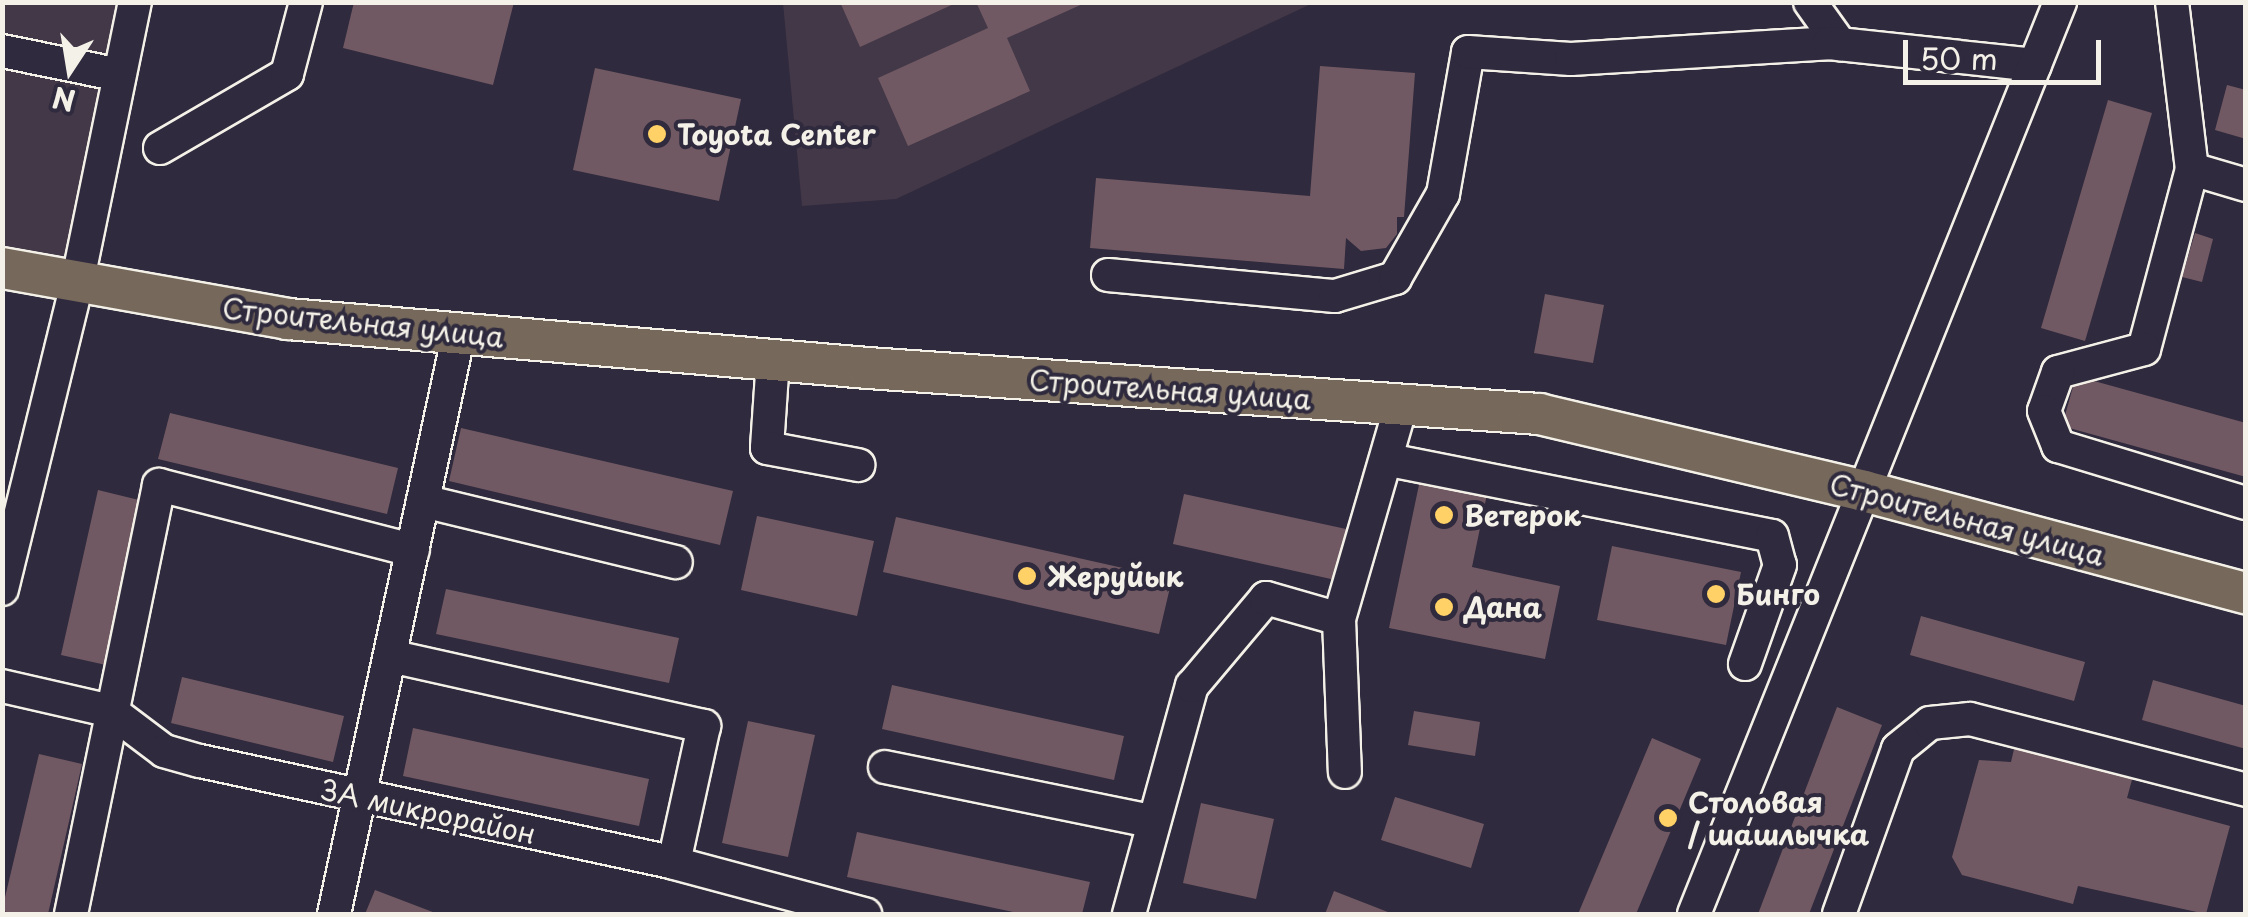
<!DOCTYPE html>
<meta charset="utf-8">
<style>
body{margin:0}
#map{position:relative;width:2248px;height:917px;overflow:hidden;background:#2f2a3d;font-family:"Playpen Sans",sans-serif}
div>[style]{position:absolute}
.built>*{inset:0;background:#433848}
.building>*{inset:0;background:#715963}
.roads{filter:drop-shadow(2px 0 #f4f1e8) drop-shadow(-2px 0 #f4f1e8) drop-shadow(0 2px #f4f1e8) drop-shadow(0 -2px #f4f1e8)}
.minor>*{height:32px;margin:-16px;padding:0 16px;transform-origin:16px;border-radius:16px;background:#2f2a3d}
.major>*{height:40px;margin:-20px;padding:0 20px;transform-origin:20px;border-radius:20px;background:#76695c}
.dots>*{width:28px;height:28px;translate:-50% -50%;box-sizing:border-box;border:5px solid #2f2a3d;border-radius:50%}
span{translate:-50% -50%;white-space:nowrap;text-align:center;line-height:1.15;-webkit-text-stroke:8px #2f2a3d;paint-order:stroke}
.poi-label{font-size:28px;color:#f4f1e8;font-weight:700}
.left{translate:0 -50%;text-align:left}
.street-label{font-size:28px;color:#f4f1e8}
.frame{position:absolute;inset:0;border:5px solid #f4f1e8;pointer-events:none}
.north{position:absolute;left:20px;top:20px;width:100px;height:100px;-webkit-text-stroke:8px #2f2a3d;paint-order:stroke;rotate:192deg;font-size:28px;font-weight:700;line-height:40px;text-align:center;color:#f4f1e8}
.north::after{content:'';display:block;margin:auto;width:35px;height:45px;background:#f4f1e8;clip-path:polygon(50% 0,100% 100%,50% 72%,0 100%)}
.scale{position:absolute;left:1903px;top:40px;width:198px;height:45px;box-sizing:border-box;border:5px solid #f4f1e8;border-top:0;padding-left:12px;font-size:30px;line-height:35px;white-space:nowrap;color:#f4f1e8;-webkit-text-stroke:8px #2f2a3d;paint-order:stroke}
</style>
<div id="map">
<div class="built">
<i style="clip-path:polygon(3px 3px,135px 3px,77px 284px,3px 268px)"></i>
<i style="clip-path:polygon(783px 3px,1313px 3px,896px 199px,802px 206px)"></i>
</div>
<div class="building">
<i style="clip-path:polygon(354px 2px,514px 2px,493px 85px,343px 48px)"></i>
<i style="clip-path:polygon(840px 2px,958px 2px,860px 47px)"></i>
<i style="clip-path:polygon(976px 2px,1087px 2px,1007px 38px,1030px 91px,908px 146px,878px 78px,988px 28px)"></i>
<i style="clip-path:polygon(1320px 66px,1415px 73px,1404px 217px,1397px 217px,1397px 234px,1386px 248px,1361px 251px,1346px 238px,1344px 269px,1090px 248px,1096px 178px,1310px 196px)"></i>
<i style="clip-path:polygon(595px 68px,741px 99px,719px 201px,573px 170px)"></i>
<i style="clip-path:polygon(2227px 85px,2246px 90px,2246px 139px,2215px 130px)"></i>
<i style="clip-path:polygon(2108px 100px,2152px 113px,2085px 341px,2041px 328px)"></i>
<i style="clip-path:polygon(2195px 233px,2213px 239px,2202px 282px,2182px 277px)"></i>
<i style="clip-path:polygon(1545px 294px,1604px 305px,1593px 363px,1534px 353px)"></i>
<i style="clip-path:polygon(2076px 376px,2246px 423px,2246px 477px,2062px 426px)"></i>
<i style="clip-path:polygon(170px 413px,398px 468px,387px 514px,158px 459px)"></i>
<i style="clip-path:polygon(461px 428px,733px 491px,720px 545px,449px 481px)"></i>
<i style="clip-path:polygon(1420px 480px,1487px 494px,1472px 567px,1560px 586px,1545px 659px,1389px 628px)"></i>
<i style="clip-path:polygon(98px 490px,143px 501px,106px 665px,61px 655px)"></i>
<i style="clip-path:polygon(1184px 494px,1360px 532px,1349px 583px,1173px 544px)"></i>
<i style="clip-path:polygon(757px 516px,874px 541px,857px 616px,741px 590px)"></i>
<i style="clip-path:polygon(896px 517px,1172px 579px,1159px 634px,883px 572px)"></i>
<i style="clip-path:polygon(1612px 546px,1741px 572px,1726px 645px,1597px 620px)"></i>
<i style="clip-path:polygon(446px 589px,679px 638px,669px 683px,436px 634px)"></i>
<i style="clip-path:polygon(1921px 616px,2085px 662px,2074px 701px,1910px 655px)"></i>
<i style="clip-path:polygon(182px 677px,344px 716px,333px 762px,171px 723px)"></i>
<i style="clip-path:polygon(2153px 680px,2246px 706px,2246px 749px,2142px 720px)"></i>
<i style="clip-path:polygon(892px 685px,1124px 736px,1114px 780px,882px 729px)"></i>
<i style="clip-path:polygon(1837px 707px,1882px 725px,1809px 914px,1758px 914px)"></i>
<i style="clip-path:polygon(1414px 711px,1480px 722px,1475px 756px,1408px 745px)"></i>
<i style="clip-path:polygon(748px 721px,815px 735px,788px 857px,722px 843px)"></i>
<i style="clip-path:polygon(413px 728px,649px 779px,639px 826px,403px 776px)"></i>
<i style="clip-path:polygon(1652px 738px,1701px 759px,1636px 914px,1578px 914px)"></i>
<i style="clip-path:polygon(2015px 745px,2133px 776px,2127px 798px,2230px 826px,2206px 914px,2078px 886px,2073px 904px,1962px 875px,1952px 857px,1979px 760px,2011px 762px)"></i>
<i style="clip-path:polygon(39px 754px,82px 764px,48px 914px,11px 914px,2px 910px)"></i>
<i style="clip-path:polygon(1395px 797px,1484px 824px,1471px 868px,1381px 840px)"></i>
<i style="clip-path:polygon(1201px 803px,1274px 819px,1256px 899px,1183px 883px)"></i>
<i style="clip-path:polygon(857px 832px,1090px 882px,1082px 914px,1023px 914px,847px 877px)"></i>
<i style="clip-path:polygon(375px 890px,438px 914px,365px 914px)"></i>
<i style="clip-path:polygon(1334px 891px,1393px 914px,1325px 914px)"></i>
</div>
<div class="roads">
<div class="minor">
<i style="left:1810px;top:2px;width:52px;rotate:54.5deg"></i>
<i style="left:2172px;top:2px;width:168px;rotate:83.2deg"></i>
<i style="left:2192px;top:169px;width:56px;rotate:16.5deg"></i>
<i style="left:2px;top:51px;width:120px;rotate:11.5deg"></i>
<i style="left:160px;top:148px;width:147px;rotate:-30.2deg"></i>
<i style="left:287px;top:74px;width:74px;rotate:-75.2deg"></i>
<i style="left:2192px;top:169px;width:186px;rotate:104.9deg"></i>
<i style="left:2144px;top:349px;width:89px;rotate:165deg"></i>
<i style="left:2058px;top:372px;width:41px;rotate:109.7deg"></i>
<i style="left:2044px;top:411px;width:38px;rotate:68deg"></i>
<i style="left:2058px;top:446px;width:196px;rotate:16.9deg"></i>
<i style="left:1108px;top:275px;width:228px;rotate:5.3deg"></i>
<i style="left:1335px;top:296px;width:63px;rotate:-16.7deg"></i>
<i style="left:1395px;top:278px;width:97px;rotate:-60.3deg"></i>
<i style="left:1443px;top:194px;width:144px;rotate:-80deg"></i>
<i style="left:1468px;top:52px;width:103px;rotate:3.9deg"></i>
<i style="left:1571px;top:59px;width:258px;rotate:-3.5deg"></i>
<i style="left:1829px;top:43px;width:207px;rotate:6.1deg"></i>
<i style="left:773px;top:359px;width:89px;rotate:93.9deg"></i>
<i style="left:767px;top:448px;width:93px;rotate:10.6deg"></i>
<i style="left:1389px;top:460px;width:390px;rotate:11.2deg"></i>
<i style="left:1772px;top:536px;width:30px;rotate:75deg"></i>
<i style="left:1780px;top:565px;width:105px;rotate:109.5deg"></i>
<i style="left:423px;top:501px;width:260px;rotate:13.6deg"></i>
<i style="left:2px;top:589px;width:314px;rotate:-76.2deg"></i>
<i style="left:77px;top:284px;width:288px;rotate:-78.4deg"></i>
<i style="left:1339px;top:619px;width:153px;rotate:87.8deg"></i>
<i style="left:390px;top:656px;width:322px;rotate:12.6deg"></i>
<i style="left:704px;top:726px;width:140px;rotate:102.4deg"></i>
<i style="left:2px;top:686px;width:112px;rotate:12.9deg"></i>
<i style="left:111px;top:711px;width:66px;rotate:37deg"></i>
<i style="left:164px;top:751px;width:37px;rotate:16deg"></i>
<i style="left:200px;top:761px;width:485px;rotate:12.1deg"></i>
<i style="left:674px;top:863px;width:198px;rotate:15deg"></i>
<i style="left:885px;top:767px;width:270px;rotate:11.5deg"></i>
<i style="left:71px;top:914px;width:438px;rotate:-78.4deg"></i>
<i style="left:159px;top:485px;width:262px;rotate:14.4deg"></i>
<i style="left:334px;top:914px;width:594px;rotate:-77.86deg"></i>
<i style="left:1129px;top:914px;width:237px;rotate:-74.6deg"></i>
<i style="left:1192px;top:686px;width:115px;rotate:-49.9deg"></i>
<i style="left:1266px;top:598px;width:76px;rotate:16deg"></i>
<i style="left:1339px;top:619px;width:223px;rotate:-73.8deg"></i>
<i style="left:1694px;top:914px;width:983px;rotate:-68.13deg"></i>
<i style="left:1839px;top:914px;width:175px;rotate:-70.3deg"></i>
<i style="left:1898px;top:749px;width:41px;rotate:-39.1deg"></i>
<i style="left:1930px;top:723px;width:40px;rotate:-5.7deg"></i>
<i style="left:1970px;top:719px;width:285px;rotate:14.4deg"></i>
</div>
<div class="major">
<i style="left:2px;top:268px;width:291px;rotate:10.1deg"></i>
<i style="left:288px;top:319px;width:582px;rotate:4.83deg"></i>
<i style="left:868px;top:368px;width:673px;rotate:3.92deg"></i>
<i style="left:1539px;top:414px;width:334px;rotate:13.3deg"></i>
<i style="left:1864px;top:491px;width:395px;rotate:15deg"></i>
</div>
</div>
<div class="dots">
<i style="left:657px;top:134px;background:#ffd166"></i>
<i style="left:1444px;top:515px;background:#ffd166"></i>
<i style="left:1027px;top:576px;background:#ffd166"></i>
<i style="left:1716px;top:594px;background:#ffd166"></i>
<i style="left:1444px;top:607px;background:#ffd166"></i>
<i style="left:1668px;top:818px;background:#ffd166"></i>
</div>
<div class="poi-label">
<span class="left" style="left:677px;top:134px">Toyota Center</span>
<span class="left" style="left:1464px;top:515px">Ветерок</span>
<span class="left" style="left:1047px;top:576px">Жеруйык</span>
<span class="left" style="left:1736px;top:594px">Бинго</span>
<span class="left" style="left:1464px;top:607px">Дана</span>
<span class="left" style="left:1688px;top:818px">Столовая<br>/ шашлычка</span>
</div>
<div class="street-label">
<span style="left:363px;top:322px;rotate:6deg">Строительная улица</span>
<span style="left:1170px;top:389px;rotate:4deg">Строительная улица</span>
<span style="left:1967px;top:519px;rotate:15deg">Строительная улица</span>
<span style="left:428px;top:811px;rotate:12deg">3А микрорайон</span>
</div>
<div class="frame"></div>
<div class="north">N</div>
<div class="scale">50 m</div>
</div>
